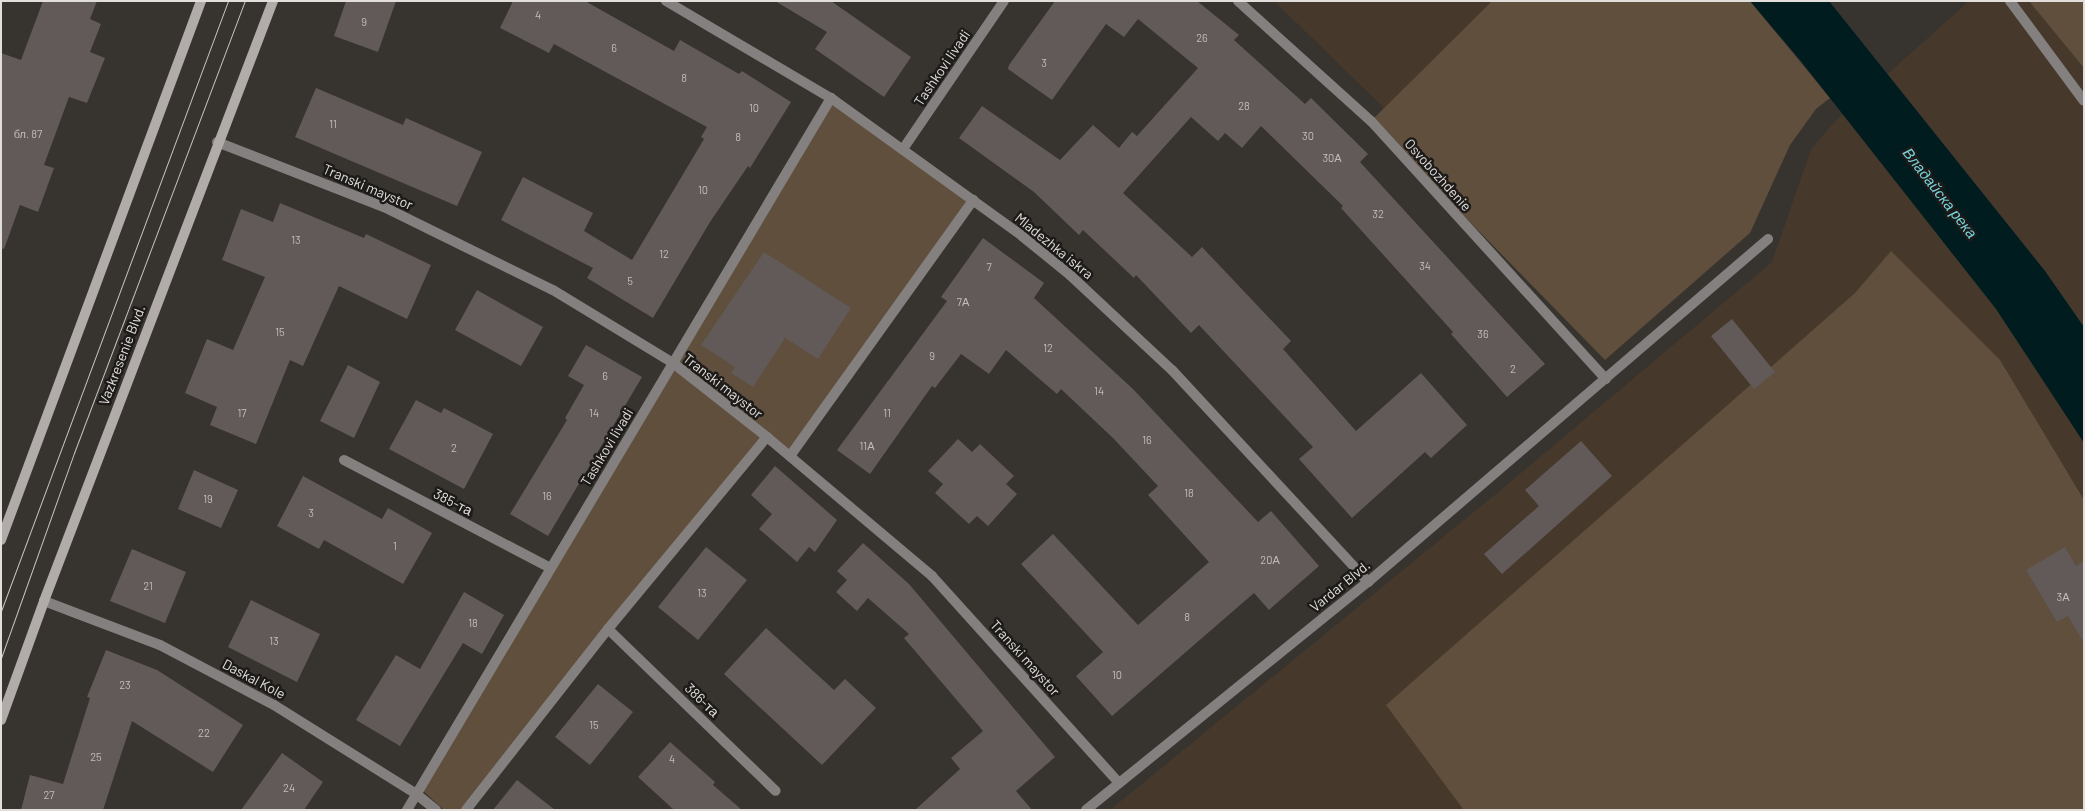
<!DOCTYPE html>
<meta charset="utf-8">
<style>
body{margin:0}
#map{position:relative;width:2085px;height:811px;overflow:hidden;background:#37332e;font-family:Barlow,sans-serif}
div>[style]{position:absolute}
.commercial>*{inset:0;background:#46382a}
.green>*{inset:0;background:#5f4f3c}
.water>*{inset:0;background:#001c1f}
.building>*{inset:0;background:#625a59}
.minor>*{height:10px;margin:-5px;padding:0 5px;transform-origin:5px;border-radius:5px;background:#83807f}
.secondary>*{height:10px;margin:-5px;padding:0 5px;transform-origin:5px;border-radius:5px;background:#b1aba9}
.tram>*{height:1px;margin:-0.5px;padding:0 0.5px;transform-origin:0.5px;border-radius:0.5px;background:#c6c3c0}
span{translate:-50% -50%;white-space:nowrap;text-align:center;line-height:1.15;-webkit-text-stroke:5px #1d1b19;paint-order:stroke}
.number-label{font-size:11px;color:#c1bdba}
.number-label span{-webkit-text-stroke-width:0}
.street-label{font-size:14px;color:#e1dedb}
.water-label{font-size:15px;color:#77d5de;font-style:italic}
.frame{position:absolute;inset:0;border:2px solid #e1dedb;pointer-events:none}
</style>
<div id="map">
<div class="commercial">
<i style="clip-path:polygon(1274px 1px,1492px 1px,1384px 108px)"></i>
<i style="clip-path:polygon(1969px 1px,2084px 1px,2084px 810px,1110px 810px,1503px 488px,1772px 262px,1811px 149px,1837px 119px)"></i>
</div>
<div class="green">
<i style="clip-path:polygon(1492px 1px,1750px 1px,1830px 98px,1816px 109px,1790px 145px,1750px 233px,1605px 360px,1371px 121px)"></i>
<i style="clip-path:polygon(2029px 1px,2084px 1px,2084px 68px)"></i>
<i style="clip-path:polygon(831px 98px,973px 200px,790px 456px,673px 363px)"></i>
<i style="clip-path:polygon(1891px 251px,2000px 360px,2084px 500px,2084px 810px,1463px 809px,1386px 705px,1855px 293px)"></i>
<i style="clip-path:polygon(674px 368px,762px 439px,462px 810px,444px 810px,422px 790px)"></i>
</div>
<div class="water">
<i style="clip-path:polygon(1750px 1px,1829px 1px,2045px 271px,2084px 327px,2084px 443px,1996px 309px,1800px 60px)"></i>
</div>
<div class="building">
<i style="clip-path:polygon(43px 1px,97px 1px,90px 19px,101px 24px,90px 52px,105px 58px,87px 103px,69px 97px,44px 165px,54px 168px,38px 212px,20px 205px,4px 249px,1px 248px,1px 53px,21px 60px)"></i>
<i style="clip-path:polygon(346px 1px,396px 1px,378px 52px,334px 36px)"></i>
<i style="clip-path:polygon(513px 1px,585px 1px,674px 51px,680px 40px,739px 74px,742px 71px,791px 102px,750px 168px,748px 166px,710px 222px,653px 318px,587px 278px,593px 268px,501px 220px,523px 177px,593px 213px,584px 231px,632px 260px,704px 139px,701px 137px,707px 127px,554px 44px,549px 53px,500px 28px)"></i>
<i style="clip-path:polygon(775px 1px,831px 1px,911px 57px,884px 97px,815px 49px,827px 32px)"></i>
<i style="clip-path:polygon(1055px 1px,1197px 1px,1239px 35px,1234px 40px,1305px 104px,1311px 98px,1368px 154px,1360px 162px,1545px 364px,1507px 397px,1451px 334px,1453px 332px,1341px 208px,1343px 206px,1261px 126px,1242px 148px,1225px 133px,1218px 141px,1191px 117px,1123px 193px,1192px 257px,1202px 247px,1291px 341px,1283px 349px,1356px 431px,1421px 373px,1467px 425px,1431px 458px,1425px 452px,1352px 518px,1299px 459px,1313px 447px,1199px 325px,1191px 333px,1136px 275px,1134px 278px,1083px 230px,1079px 235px,1034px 192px,959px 138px,982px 106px,1060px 160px,1093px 125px,1119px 148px,1132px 132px,1137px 136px,1198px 68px,1138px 19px,1124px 37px,1106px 24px,1052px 100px,1008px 69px,1009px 65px)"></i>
<i style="clip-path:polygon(316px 88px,403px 125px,406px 118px,482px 152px,457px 206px,295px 137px)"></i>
<i style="clip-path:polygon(280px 203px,364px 238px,366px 234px,431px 265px,407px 319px,339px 286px,303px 366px,290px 360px,256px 444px,210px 425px,217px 407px,185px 393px,207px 339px,233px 350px,265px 277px,222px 260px,241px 209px,273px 222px)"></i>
<i style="clip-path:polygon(983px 238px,1044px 283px,1034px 298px,1133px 389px,1258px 522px,1271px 511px,1319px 566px,1269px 610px,1254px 593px,1112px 716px,1076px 676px,1103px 652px,1021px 564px,1053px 534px,1138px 625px,1209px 562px,1148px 495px,1158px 486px,1114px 439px,1061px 389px,1057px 394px,1006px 350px,989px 374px,961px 354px,935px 388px,932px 386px,870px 474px,837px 450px,947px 301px,941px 297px)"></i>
<i style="clip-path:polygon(764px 252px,851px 308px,818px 359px,785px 338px,753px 387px,731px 373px,735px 367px,701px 345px)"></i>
<i style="clip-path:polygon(477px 290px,543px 327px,521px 366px,455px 330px)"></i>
<i style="clip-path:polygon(1732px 319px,1775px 372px,1754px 389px,1711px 336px)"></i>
<i style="clip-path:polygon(586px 345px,642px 377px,548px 536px,510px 514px,567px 420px,565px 418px,584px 385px,568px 376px)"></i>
<i style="clip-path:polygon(348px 365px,380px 382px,354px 438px,320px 421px)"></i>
<i style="clip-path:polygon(416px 400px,441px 413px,444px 408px,493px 434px,464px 489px,389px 449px)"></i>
<i style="clip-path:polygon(958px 439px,972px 452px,980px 444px,1014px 476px,1006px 484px,1017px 494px,988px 526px,977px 516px,969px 524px,935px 493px,943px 484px,928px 471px)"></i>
<i style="clip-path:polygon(1581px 441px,1612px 476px,1502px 574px,1484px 554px,1539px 506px,1525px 490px)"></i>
<i style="clip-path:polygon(775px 466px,837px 520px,815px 552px,809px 547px,797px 562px,759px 529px,772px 514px,751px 495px)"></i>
<i style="clip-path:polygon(194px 470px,238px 490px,221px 528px,178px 509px)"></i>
<i style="clip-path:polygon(303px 476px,382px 519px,388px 508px,432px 533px,403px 584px,324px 540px,319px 549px,277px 526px)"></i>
<i style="clip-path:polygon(863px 543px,909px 584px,1055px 757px,1016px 791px,1032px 810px,915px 810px,960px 769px,951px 758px,983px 731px,904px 638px,909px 634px,868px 598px,857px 611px,836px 592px,847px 580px,837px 571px)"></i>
<i style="clip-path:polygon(706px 547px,747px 580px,698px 640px,658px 607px)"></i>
<i style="clip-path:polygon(2065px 547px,2076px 566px,2084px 561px,2084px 643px,2068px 616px,2057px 622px,2026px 570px)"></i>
<i style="clip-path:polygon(132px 549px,186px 572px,165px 623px,110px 601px)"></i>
<i style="clip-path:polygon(464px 592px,504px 615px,482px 654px,463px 643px,400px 746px,356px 720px,396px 655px,420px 669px)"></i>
<i style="clip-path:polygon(251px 600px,320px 634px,297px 682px,228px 647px)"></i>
<i style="clip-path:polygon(766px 628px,834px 690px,845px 679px,876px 708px,822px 765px,724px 674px)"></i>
<i style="clip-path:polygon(106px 650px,157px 670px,243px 725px,213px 772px,132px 721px,103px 810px,21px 810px,30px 775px,63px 784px,90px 698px,87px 697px)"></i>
<i style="clip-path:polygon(598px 684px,633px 712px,590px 765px,555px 737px)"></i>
<i style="clip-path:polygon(670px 742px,715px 782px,713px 785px,742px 810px,674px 810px,638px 777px)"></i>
<i style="clip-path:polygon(282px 753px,323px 782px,304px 810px,241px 810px)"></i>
<i style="clip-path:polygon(517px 780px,555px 810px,493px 810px)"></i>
</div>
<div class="minor">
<i style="left:666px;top:1px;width:191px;rotate:30.5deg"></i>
<i style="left:831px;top:98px;width:236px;rotate:35.8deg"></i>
<i style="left:1022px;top:236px;width:62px;rotate:39.1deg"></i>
<i style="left:1070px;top:275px;width:139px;rotate:43deg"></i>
<i style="left:1172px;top:370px;width:289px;rotate:47.2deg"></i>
<i style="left:1238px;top:1px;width:179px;rotate:42.1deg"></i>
<i style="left:1371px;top:121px;width:349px;rotate:47.7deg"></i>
<i style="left:2010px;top:1px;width:124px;rotate:53.5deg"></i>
<i style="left:217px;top:142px;width:179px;rotate:21.3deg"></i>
<i style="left:384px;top:207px;width:188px;rotate:26.2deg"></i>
<i style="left:553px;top:290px;width:140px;rotate:31.3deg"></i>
<i style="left:673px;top:363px;width:120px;rotate:38.2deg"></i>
<i style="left:767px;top:437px;width:216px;rotate:40.1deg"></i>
<i style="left:932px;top:576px;width:279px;rotate:47.9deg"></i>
<i style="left:903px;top:149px;width:179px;rotate:-55.7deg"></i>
<i style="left:790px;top:456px;width:315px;rotate:-54.4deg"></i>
<i style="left:344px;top:460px;width:233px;rotate:27.6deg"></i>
<i style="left:44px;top:601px;width:124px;rotate:20.8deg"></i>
<i style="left:160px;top:645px;width:129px;rotate:27.8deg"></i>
<i style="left:274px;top:705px;width:166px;rotate:32deg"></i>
<i style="left:415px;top:793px;width:27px;rotate:39deg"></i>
<i style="left:608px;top:629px;width:233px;rotate:44deg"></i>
<i style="left:407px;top:810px;width:829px;rotate:-59.23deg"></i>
<i style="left:466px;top:810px;width:230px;rotate:-51.9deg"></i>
<i style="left:608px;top:629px;width:249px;rotate:-50.4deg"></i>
<i style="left:1086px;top:810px;width:363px;rotate:-39deg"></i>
<i style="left:1368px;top:582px;width:527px;rotate:-40.61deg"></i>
</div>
<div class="secondary">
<i style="left:1px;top:540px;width:575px;rotate:-69.64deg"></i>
<i style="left:1px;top:720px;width:127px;rotate:-70.1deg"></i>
<i style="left:44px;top:601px;width:642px;rotate:-69.11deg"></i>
</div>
<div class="tram">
<i style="left:1px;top:611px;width:651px;rotate:-69.59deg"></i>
<i style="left:1px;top:658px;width:218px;rotate:-70.4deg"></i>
<i style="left:74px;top:453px;width:483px;rotate:-69.3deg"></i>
</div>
<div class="number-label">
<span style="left:538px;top:15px">4</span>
<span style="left:364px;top:22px">9</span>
<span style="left:1202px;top:38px">26</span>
<span style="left:614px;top:48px">6</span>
<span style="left:1044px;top:63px">3</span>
<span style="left:684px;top:78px">8</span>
<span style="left:1244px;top:106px">28</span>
<span style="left:754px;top:108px">10</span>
<span style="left:333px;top:124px">11</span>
<span style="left:28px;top:134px">бл. 87</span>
<span style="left:1308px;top:136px">30</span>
<span style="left:738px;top:137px">8</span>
<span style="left:1332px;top:158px">30А</span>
<span style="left:703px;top:190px">10</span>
<span style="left:1378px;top:214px">32</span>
<span style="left:296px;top:240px">13</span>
<span style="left:664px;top:254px">12</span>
<span style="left:1425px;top:266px">34</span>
<span style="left:989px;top:267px">7</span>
<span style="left:630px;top:281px">5</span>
<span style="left:963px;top:302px">7А</span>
<span style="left:280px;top:332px">15</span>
<span style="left:1483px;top:334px">36</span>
<span style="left:1048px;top:348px">12</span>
<span style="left:932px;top:356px">9</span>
<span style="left:1513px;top:369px">2</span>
<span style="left:605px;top:376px">6</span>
<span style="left:1099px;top:391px">14</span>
<span style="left:242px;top:413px">17</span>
<span style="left:594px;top:413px">14</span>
<span style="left:887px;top:413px">11</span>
<span style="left:1147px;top:440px">16</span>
<span style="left:867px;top:446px">11А</span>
<span style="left:454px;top:448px">2</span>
<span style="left:1189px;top:493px">18</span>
<span style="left:547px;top:496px">16</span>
<span style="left:208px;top:499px">19</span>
<span style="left:311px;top:513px">3</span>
<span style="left:395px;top:546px">1</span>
<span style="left:1270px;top:560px">20А</span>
<span style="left:148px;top:586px">21</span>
<span style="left:702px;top:593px">13</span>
<span style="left:2063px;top:597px">3А</span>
<span style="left:1187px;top:617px">8</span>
<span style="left:473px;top:623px">18</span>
<span style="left:274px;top:641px">13</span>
<span style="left:1117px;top:675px">10</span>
<span style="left:125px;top:685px">23</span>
<span style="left:594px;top:725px">15</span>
<span style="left:204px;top:733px">22</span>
<span style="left:96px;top:757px">25</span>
<span style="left:672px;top:759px">4</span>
<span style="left:289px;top:788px">24</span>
<span style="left:49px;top:795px">27</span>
</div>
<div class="street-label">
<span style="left:942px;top:68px;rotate:-56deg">Tashkovi livadi</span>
<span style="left:1438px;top:175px;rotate:48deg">Osvobozhdenie</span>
<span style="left:368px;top:187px;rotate:23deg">Transki maystor</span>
<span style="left:1054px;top:246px;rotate:39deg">Mladezhka iskra</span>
<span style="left:122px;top:355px;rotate:-69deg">Vazkresenie Blvd.</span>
<span style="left:723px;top:386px;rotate:38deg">Transki maystor</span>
<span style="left:607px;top:447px;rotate:-59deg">Tashkovi livadi</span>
<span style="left:453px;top:502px;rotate:27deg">385-та</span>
<span style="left:1340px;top:586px;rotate:-39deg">Vardar Blvd.</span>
<span style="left:1025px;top:658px;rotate:48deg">Transki maystor</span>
<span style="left:254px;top:679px;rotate:28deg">Daskal Kole</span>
<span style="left:702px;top:700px;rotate:44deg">386-та</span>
</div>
<div class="water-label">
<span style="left:1940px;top:193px;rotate:52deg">Владайска река</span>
</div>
<div class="frame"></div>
</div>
